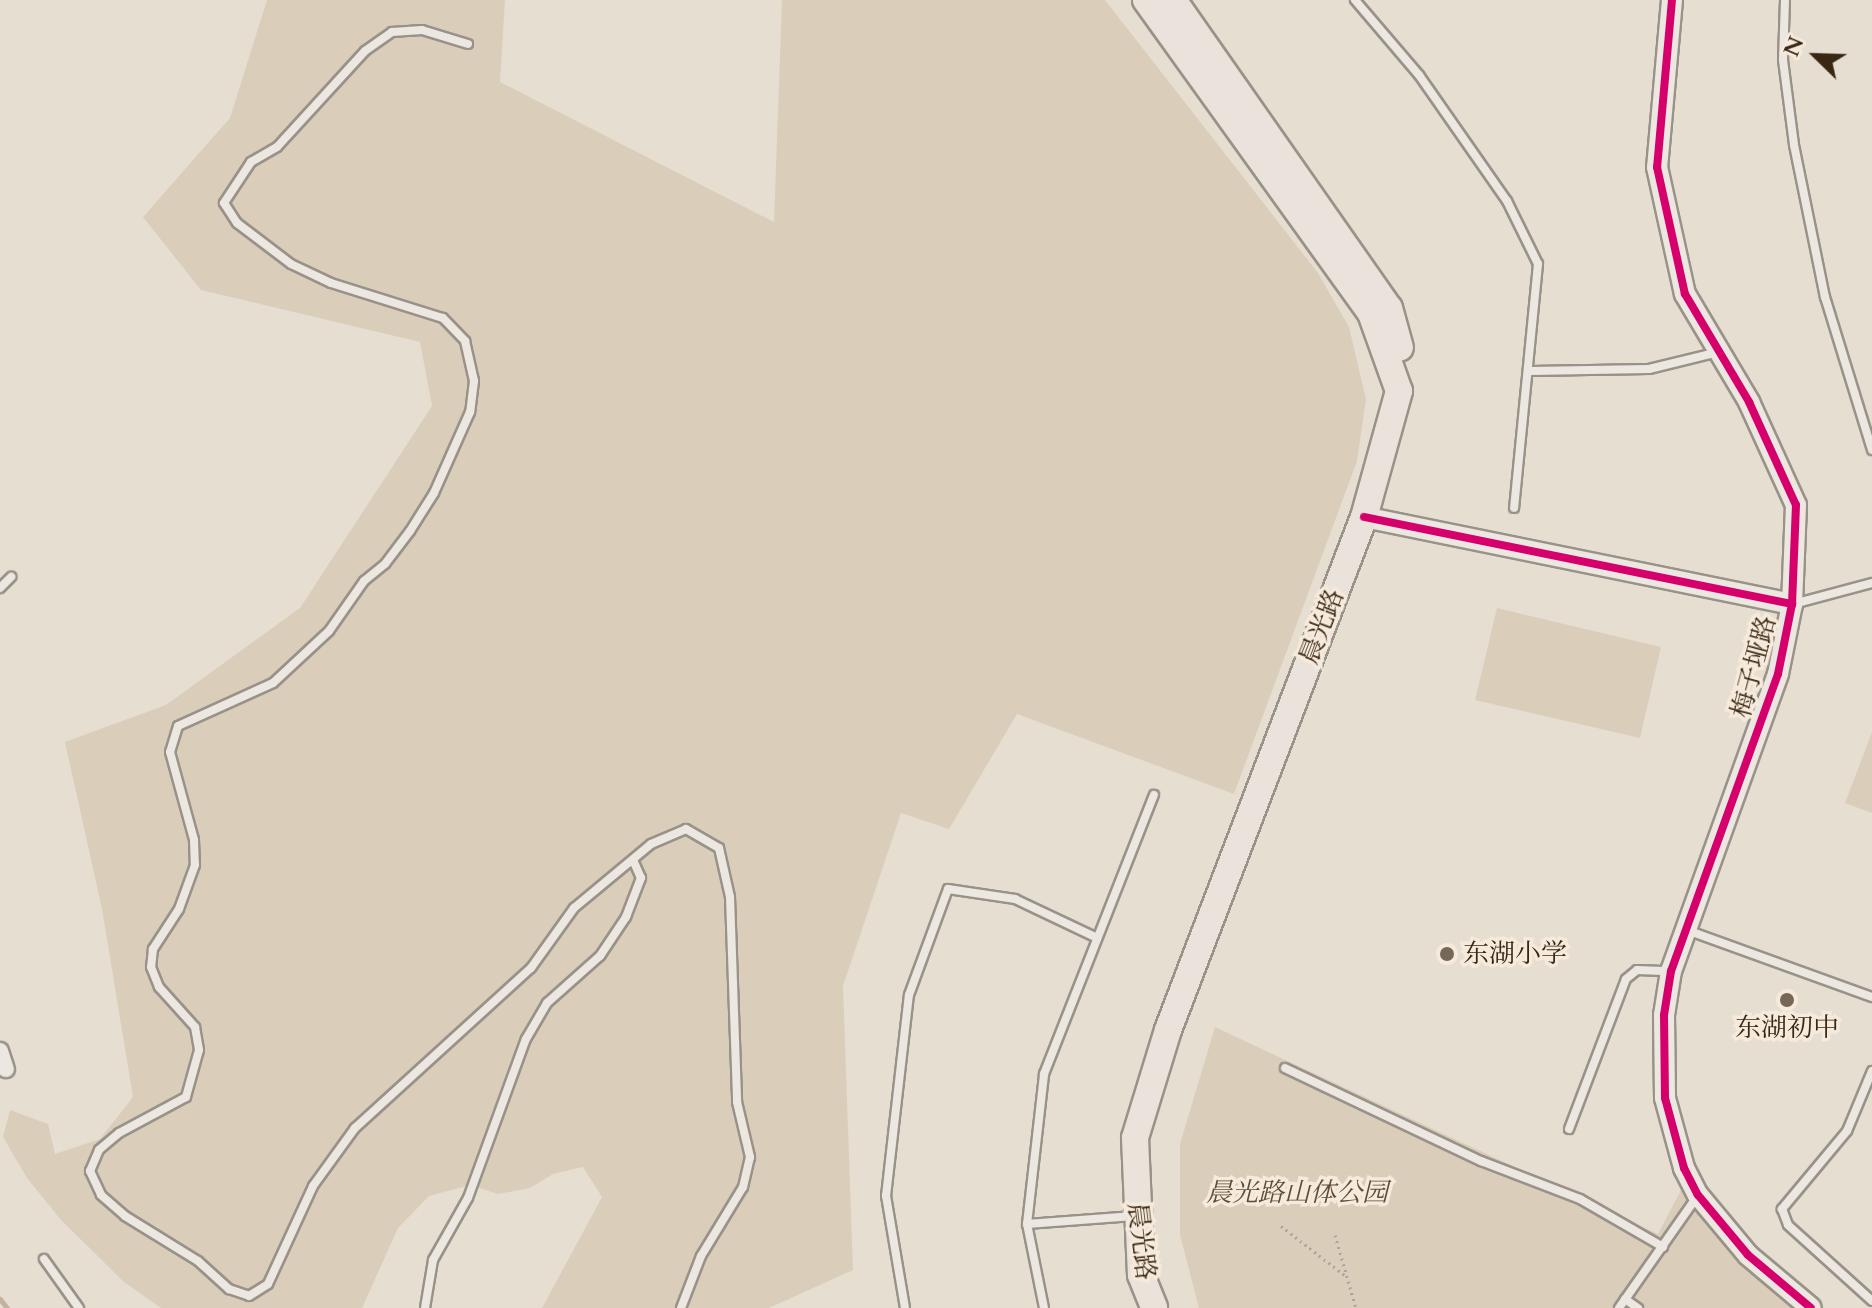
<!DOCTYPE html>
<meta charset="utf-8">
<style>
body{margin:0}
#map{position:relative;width:1872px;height:1308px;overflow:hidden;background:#e6ded1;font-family:Cardo,"Noto Serif SC",serif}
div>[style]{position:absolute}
.green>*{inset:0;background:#dacebb}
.stream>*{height:5px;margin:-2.5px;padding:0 2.5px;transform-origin:2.5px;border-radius:2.5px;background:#c1b39f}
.path>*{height:3px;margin-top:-1.5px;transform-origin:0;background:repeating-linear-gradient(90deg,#aaa59e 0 2px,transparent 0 6px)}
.roads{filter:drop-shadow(2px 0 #999288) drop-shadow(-2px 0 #999288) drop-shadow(0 2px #999288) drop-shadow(0 -2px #999288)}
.service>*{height:8px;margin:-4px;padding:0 4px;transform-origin:4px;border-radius:4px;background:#ece7e0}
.minor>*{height:16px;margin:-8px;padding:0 8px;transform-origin:8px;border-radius:8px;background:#ece7e0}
.tertiary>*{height:20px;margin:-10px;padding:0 10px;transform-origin:10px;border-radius:10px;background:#ece7e0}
.primary>*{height:26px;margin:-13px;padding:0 13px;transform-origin:13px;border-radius:13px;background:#e9e3db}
.cycleway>*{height:8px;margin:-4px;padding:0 4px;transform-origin:4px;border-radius:4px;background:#d6006c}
.dots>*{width:22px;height:22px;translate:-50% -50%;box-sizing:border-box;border:4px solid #f5eadb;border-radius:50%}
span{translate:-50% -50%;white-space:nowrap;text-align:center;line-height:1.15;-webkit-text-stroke:7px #f5eadb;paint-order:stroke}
.street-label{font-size:26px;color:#392713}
.poi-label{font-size:26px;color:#392713}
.left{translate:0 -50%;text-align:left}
.park-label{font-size:26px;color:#5f4d38;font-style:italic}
.north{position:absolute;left:1776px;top:16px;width:80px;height:80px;-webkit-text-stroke:6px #f5eadb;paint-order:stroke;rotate:293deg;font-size:22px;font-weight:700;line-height:32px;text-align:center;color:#392713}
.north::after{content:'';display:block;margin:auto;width:28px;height:36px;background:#392713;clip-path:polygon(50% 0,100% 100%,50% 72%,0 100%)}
</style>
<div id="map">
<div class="green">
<i style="clip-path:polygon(267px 0,505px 0,500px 82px,774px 222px,782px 0,1105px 0,1318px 273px,1349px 327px,1366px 399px,1357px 461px,1234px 794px,1017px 714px,949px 829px,901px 813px,843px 986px,853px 1270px,769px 1308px,542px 1308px,602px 1197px,583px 1167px,553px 1174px,530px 1188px,498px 1194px,470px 1185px,429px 1196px,398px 1228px,362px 1308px,161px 1308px,124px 1282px,61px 1220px,27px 1178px,3px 1137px,10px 1110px,48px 1124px,55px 1154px,100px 1139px,133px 1097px,102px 909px,65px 742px,166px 705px,300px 608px,432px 406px,420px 342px,201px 290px,143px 217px,230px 118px)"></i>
<i style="clip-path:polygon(1497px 608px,1661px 647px,1640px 738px,1475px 700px)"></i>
<i style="clip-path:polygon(1872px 732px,1872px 813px,1845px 803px)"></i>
<i style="clip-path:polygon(1215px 1027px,1658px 1234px,1681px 1190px,1712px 1228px,1797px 1308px,1199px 1308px,1180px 1235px,1180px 1144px)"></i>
</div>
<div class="stream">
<i style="left:0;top:1299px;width:11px;rotate:52deg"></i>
</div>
<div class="path">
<i style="left:1281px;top:1226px;width:83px;rotate:37.7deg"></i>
<i style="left:1335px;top:1235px;width:76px;rotate:74deg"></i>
</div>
<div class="roads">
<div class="service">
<i style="left:1355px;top:0;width:99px;rotate:49.5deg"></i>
<i style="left:1419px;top:75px;width:154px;rotate:55.1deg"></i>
<i style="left:1507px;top:201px;width:70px;rotate:63.8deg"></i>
<i style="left:1538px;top:264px;width:245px;rotate:95.6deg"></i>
<i style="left:1785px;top:0;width:60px;rotate:91.9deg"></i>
<i style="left:1783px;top:60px;width:86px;rotate:82.6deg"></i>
<i style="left:1794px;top:145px;width:155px;rotate:78.5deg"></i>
<i style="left:1825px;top:297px;width:160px;rotate:72.9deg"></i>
<i style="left:468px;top:44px;width:48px;rotate:-163.1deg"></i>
<i style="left:422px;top:30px;width:30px;rotate:176deg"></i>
<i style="left:392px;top:32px;width:33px;rotate:145deg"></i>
<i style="left:365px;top:51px;width:130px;rotate:132.5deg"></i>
<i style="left:277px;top:147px;width:30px;rotate:150deg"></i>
<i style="left:251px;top:162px;width:49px;rotate:123.4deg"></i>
<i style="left:224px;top:203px;width:24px;rotate:57deg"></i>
<i style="left:237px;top:223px;width:68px;rotate:37.2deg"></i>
<i style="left:291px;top:264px;width:44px;rotate:25.4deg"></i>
<i style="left:331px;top:283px;width:117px;rotate:17.4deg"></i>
<i style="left:443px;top:318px;width:32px;rotate:46deg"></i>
<i style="left:465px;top:341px;width:41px;rotate:77.3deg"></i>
<i style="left:474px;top:381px;width:31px;rotate:97deg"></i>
<i style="left:470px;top:412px;width:89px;rotate:114deg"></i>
<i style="left:434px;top:493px;width:45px;rotate:122.3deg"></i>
<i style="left:410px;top:531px;width:41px;rotate:127.1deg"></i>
<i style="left:385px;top:564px;width:27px;rotate:141deg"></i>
<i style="left:364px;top:581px;width:61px;rotate:125deg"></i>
<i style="left:329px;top:631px;width:76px;rotate:137.1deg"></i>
<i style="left:273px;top:683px;width:104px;rotate:155.6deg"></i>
<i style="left:178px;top:726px;width:27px;rotate:107deg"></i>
<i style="left:170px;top:752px;width:91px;rotate:74.7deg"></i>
<i style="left:194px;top:840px;width:25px;rotate:88deg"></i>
<i style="left:195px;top:865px;width:47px;rotate:110deg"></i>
<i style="left:179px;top:909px;width:48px;rotate:123deg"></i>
<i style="left:153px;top:949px;width:18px;rotate:96deg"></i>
<i style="left:151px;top:967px;width:22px;rotate:68deg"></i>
<i style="left:159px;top:987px;width:54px;rotate:48deg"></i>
<i style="left:195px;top:1027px;width:23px;rotate:80deg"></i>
<i style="left:199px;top:1050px;width:49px;rotate:105.5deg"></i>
<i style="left:186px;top:1097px;width:76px;rotate:151.8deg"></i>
<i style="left:119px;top:1133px;width:26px;rotate:140deg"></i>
<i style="left:99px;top:1150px;width:23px;rotate:113deg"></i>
<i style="left:90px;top:1171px;width:26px;rotate:65deg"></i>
<i style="left:101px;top:1195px;width:32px;rotate:41deg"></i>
<i style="left:125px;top:1216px;width:86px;rotate:31.7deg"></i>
<i style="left:198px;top:1261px;width:42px;rotate:42.1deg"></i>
<i style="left:229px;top:1289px;width:21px;rotate:19deg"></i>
<i style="left:249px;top:1296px;width:22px;rotate:-32deg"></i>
<i style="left:268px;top:1284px;width:108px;rotate:-65.3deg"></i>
<i style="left:313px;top:1186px;width:72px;rotate:-54.1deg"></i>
<i style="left:355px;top:1128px;width:238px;rotate:-42.3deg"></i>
<i style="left:531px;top:968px;width:74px;rotate:-54.4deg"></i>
<i style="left:574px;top:908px;width:100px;rotate:-39.7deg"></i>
<i style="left:651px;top:844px;width:38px;rotate:-23deg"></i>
<i style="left:686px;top:829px;width:38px;rotate:30deg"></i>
<i style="left:719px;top:848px;width:50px;rotate:77.3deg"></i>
<i style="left:730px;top:897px;width:205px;rotate:88deg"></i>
<i style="left:737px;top:1102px;width:57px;rotate:76.7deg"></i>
<i style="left:750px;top:1157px;width:31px;rotate:103deg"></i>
<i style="left:743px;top:1187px;width:81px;rotate:121.3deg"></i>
<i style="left:701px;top:1256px;width:56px;rotate:111deg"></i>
<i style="left:1530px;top:371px;width:119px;rotate:-1deg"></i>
<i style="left:1649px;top:369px;width:71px;rotate:-13.8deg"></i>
<i style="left:0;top:588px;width:16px;rotate:-45deg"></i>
<i style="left:1793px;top:604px;width:82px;rotate:-14.9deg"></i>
<i style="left:1687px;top:930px;width:197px;rotate:19.9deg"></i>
<i style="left:1285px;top:1068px;width:217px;rotate:25.4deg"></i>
<i style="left:1481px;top:1161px;width:106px;rotate:21deg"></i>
<i style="left:1580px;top:1199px;width:96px;rotate:30deg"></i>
<i style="left:1872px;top:1071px;width:65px;rotate:112.6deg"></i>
<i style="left:1847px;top:1131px;width:102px;rotate:129.8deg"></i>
<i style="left:1782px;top:1209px;width:17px;rotate:69deg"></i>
<i style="left:1788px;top:1225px;width:113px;rotate:42.1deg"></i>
<i style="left:1569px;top:1129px;width:160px;rotate:-69.2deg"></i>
<i style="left:1626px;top:979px;width:14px;rotate:-39deg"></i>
<i style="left:1637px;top:970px;width:33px;rotate:2deg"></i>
<i style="left:1027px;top:1224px;width:107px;rotate:-4.3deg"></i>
<i style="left:44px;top:1259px;width:60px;rotate:54.5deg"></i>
<i style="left:1625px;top:1299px;width:16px;rotate:35deg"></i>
<i style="left:425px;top:1308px;width:49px;rotate:-80.5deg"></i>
<i style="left:433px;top:1260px;width:71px;rotate:-60.6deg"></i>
<i style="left:468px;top:1198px;width:169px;rotate:-70deg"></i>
<i style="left:526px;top:1039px;width:42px;rotate:-59.7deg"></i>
<i style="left:547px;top:1003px;width:71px;rotate:-41.6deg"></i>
<i style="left:600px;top:956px;width:47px;rotate:-56.3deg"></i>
<i style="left:626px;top:917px;width:42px;rotate:-69deg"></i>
<i style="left:641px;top:878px;width:17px;rotate:-114deg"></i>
<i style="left:905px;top:1308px;width:114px;rotate:-99.6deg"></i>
<i style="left:886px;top:1196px;width:202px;rotate:-83.5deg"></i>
<i style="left:909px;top:995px;width:113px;rotate:-69.8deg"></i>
<i style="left:948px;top:889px;width:68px;rotate:8.5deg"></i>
<i style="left:1015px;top:899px;width:89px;rotate:25.4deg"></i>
<i style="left:1044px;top:1308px;width:86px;rotate:-101.4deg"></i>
<i style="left:1027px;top:1224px;width:151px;rotate:-83.5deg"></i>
<i style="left:1044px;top:1074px;width:300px;rotate:-68.5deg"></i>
<i style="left:1619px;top:1308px;width:138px;rotate:-55deg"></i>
</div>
<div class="minor">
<i style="left:0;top:1051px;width:19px;rotate:72deg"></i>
</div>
<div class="tertiary">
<i style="left:1672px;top:0;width:168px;rotate:95.1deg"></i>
<i style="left:1657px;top:167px;width:130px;rotate:77.6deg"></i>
<i style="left:1685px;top:294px;width:126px;rotate:59.3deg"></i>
<i style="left:1749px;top:402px;width:113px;rotate:65.5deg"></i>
<i style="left:1796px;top:505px;width:99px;rotate:92.3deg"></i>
<i style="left:1792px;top:604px;width:71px;rotate:101.3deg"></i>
<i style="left:1778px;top:674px;width:316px;rotate:109.8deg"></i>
<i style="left:1671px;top:971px;width:45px;rotate:99deg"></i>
<i style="left:1664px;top:1015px;width:83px;rotate:89.3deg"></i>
<i style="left:1665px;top:1098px;width:73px;rotate:74.8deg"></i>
<i style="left:1684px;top:1168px;width:30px;rotate:63deg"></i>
<i style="left:1698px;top:1195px;width:78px;rotate:50.2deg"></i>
<i style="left:1748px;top:1255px;width:82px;rotate:40.1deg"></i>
<i style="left:1364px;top:517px;width:437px;rotate:11.5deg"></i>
</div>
<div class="primary">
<i style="left:1146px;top:0;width:385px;rotate:54.3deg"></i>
<i style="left:1371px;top:313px;width:83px;rotate:70.3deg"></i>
<i style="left:1399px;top:391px;width:131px;rotate:105.5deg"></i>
<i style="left:1364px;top:517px;width:549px;rotate:110.91deg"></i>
<i style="left:1168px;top:1030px;width:113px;rotate:107deg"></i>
<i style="left:1135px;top:1138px;width:137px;rotate:87.5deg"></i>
<i style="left:1141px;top:1275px;width:35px;rotate:68deg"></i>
<i style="left:1173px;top:0;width:376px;rotate:55deg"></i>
<i style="left:1389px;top:308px;width:41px;rotate:74.6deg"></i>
</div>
</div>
<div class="cycleway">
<i style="left:1672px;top:0;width:168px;rotate:95.1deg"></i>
<i style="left:1657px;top:167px;width:130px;rotate:77.6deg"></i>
<i style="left:1685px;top:294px;width:126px;rotate:59.3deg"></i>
<i style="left:1749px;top:402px;width:113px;rotate:65.5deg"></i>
<i style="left:1796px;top:505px;width:99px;rotate:92.3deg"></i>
<i style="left:1792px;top:604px;width:71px;rotate:101.3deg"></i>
<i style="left:1778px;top:674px;width:316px;rotate:109.8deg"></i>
<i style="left:1671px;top:971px;width:45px;rotate:99deg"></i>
<i style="left:1664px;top:1015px;width:83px;rotate:89.3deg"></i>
<i style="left:1665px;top:1098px;width:73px;rotate:74.8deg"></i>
<i style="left:1684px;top:1168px;width:30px;rotate:63deg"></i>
<i style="left:1698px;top:1195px;width:78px;rotate:50.2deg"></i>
<i style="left:1748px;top:1255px;width:82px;rotate:40.1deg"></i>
<i style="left:1364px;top:517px;width:437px;rotate:11.5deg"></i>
</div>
<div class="dots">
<i style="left:1447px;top:954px;background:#766756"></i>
<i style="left:1787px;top:1000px;background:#766756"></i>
</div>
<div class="street-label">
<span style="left:1322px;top:627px;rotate:-69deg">晨光路</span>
<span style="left:1754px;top:667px;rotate:-75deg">梅子垭路</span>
<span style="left:1141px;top:1241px;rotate:83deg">晨光路</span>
</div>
<div class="poi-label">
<span class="left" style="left:1463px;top:954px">东湖小学</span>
<span style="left:1787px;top:1028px">东湖初中</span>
</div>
<div class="park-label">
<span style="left:1297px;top:1193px">晨光路山体公园</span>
</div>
<div class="north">N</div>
</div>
